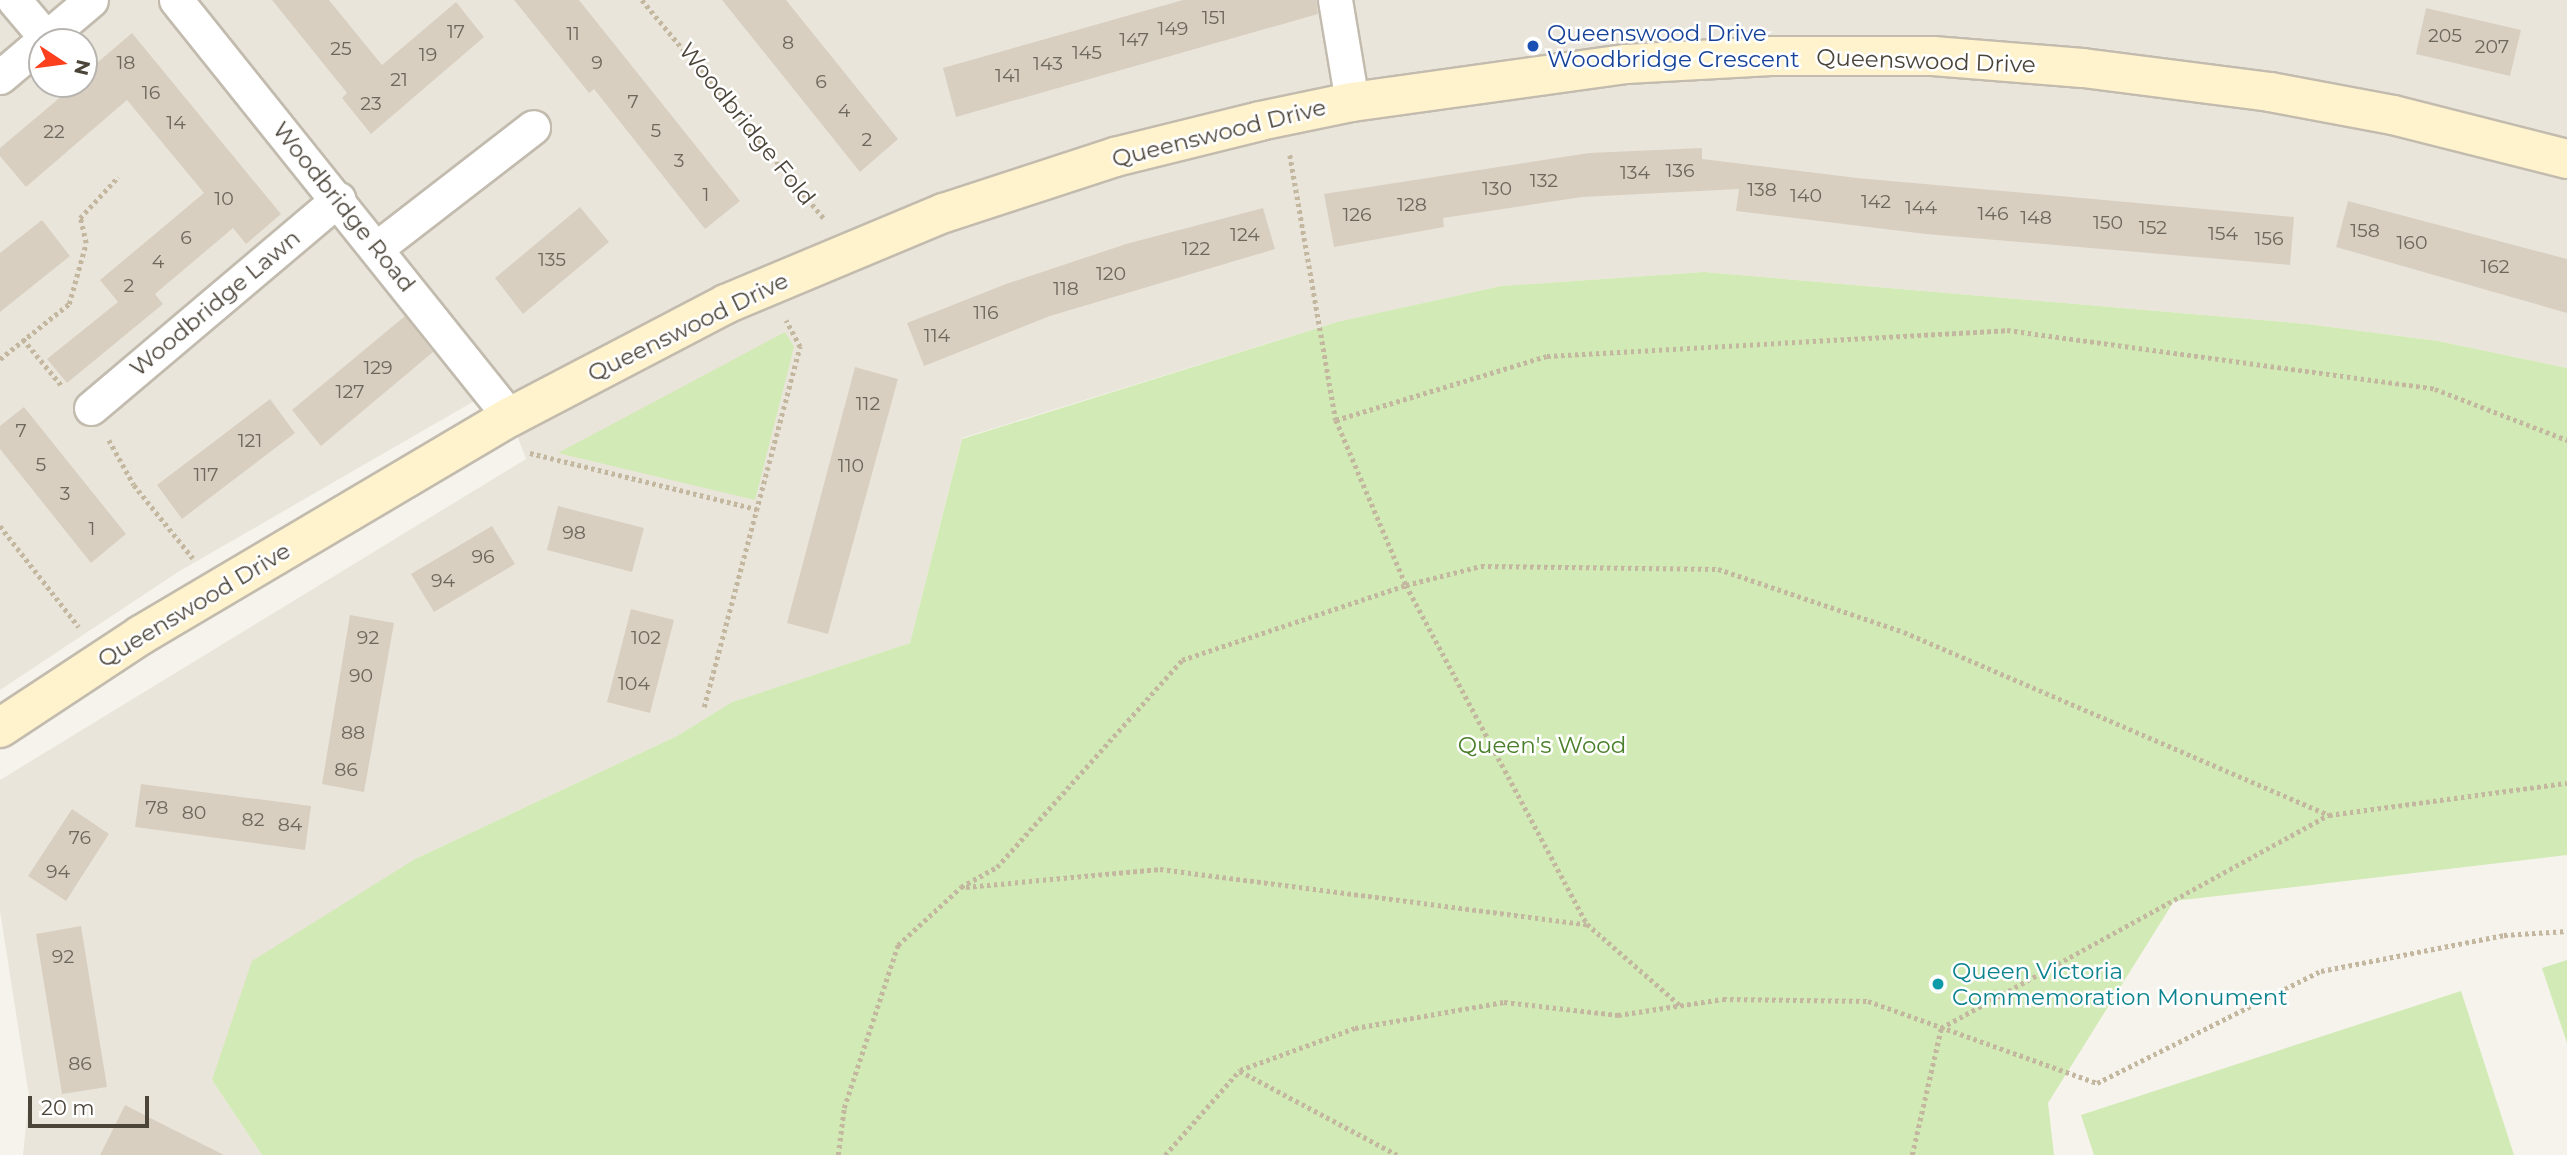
<!DOCTYPE html>
<style>
body{margin:0}
#map{position:relative;width:2567px;height:1155px;overflow:hidden;background:#f6f3ec;font-family:Montserrat,sans-serif}
div>[style]{position:absolute}
.residential>*{inset:0;background:#eae5da}
.green>*{inset:0;background:#d2eab5}
.building>*{inset:0;background:#d8cfc1}
.path>*{height:4.5px;margin-top:-2.25px;transform-origin:0;background:repeating-linear-gradient(90deg,#c4b79f 0 3.5px,transparent 0 7px)}
.roads{filter:drop-shadow(2px 0 #c2bbae) drop-shadow(-2px 0 #c2bbae) drop-shadow(0 2px #c2bbae) drop-shadow(0 -2px #c2bbae)}
.street>*{height:33px;margin:-16.5px;padding:0 16.5px;transform-origin:16.5px;border-radius:16.5px;background:#fff}
.secondary>*{height:38px;margin:-19px;padding:0 19px;transform-origin:19px;border-radius:19px;background:#fff3cd}
.dots>*{width:19px;height:19px;translate:-50% -50%;box-sizing:border-box;border:4px solid #fff;border-radius:50%}
span{translate:-50% -50%;white-space:nowrap;text-align:center;line-height:1.15;-webkit-text-stroke:5px #fff;paint-order:stroke}
.number-label{font-size:19px;color:#6e675b}
.number-label span{-webkit-text-stroke-width:0}
.transit-label{font-size:23px;color:#164399}
.left{translate:0 -50%;text-align:left}
.street-label{font-size:23px;color:#4b4439}
.park-label{font-size:23px;color:#4a7f2a}
.culture-label{font-size:23px;color:#0d838f}
.north{position:absolute;left:28px;top:28px;width:70px;height:70px;box-sizing:border-box;background:#fff;border:2px solid #b7b4b0;border-radius:50%;rotate:103deg;font-size:19px;font-weight:700;line-height:28px;text-align:center;color:#4b4439}
.north::after{content:'';display:block;margin:auto;width:24px;height:32px;background:#fc3f1d;clip-path:polygon(50% 0,100% 100%,50% 72%,0 100%)}
.scale{position:absolute;left:28px;top:1096px;width:121px;height:32px;box-sizing:border-box;border:4px solid #4b4439;border-top:0;padding-left:9px;font-size:21px;line-height:24px;white-space:nowrap;color:#4b4439;-webkit-text-stroke:5px #fff;paint-order:stroke}
</style>
<div id="map">
<div class="residential">
<i style="clip-path:polygon(evenodd,0 0,2567px 0,2567px 368px,2438px 341px,2307px 324px,1704px 272px,1501px 286px,1337px 322px,962px 438px,910px 643px,732px 702px,677px 736px,415px 859px,212px 1080px,262px 1155px,23px 1155px,29px 1096px,0 911px,0 780px,526px 459px,510px 417px,490px 392px,178px 572px,0 690px,0 0,42px 42px,84px 42px,84px 84px,42px 84px,42px 42px)"></i>
</div>
<div class="green">
<i style="clip-path:polygon(1704px 272px,2307px 324px,2438px 341px,2567px 368px,2567px 855px,2174px 901px,2048px 1103px,2054px 1155px,262px 1155px,212px 1080px,252px 961px,415px 859px,677px 736px,732px 702px,910px 643px,962px 439px,1337px 322px,1501px 286px)"></i>
<i style="clip-path:polygon(785px 332px,794px 347px,755px 500px,558px 453px)"></i>
<i style="clip-path:polygon(2567px 960px,2567px 1043px,2542px 968px)"></i>
<i style="clip-path:polygon(2461px 991px,2514px 1155px,2094px 1155px,2081px 1115px)"></i>
</div>
<div class="building">
<i style="clip-path:polygon(272px 0,329px 0,382px 65px,456px 2px,484px 37px,371px 134px,342px 98px,347px 93px)"></i>
<i style="clip-path:polygon(514px 0,579px 0,740px 201px,705px 229px,594px 89px,589px 93px)"></i>
<i style="clip-path:polygon(722px 0,786px 0,898px 139px,860px 172px)"></i>
<i style="clip-path:polygon(1183px 0,1316px 0,1318px 14px,956px 117px,943px 68px)"></i>
<i style="clip-path:polygon(2426px 8px,2521px 30px,2510px 76px,2416px 54px)"></i>
<i style="clip-path:polygon(132px 33px,281px 214px,246px 244px,233px 228px,155px 294px,163px 304px,67px 383px,47px 359px,118px 302px,100px 280px,204px 193px,127px 100px,26px 187px,0 156px,0 148px,76px 84px,84px 84px,84px 74px)"></i>
<i style="clip-path:polygon(1702px 148px,1702px 159px,1857px 178px,2294px 217px,2290px 265px,1926px 234px,1736px 211px,1739px 189px,1582px 197px,1443px 218px,1444px 227px,1334px 247px,1324px 194px,1589px 153px)"></i>
<i style="clip-path:polygon(2348px 201px,2567px 259px,2567px 313px,2336px 247px)"></i>
<i style="clip-path:polygon(580px 207px,609px 242px,523px 314px,495px 278px)"></i>
<i style="clip-path:polygon(1263px 208px,1275px 249px,1050px 316px,924px 366px,907px 323px,1006px 284px,1126px 244px)"></i>
<i style="clip-path:polygon(42px 220px,70px 256px,0 312px,0 253px)"></i>
<i style="clip-path:polygon(405px 316px,433px 352px,321px 446px,292px 410px)"></i>
<i style="clip-path:polygon(855px 367px,898px 379px,828px 634px,787px 623px)"></i>
<i style="clip-path:polygon(270px 399px,295px 433px,182px 519px,157px 485px)"></i>
<i style="clip-path:polygon(24px 407px,126px 534px,91px 563px,0 449px,0 426px)"></i>
<i style="clip-path:polygon(558px 506px,644px 528px,632px 572px,547px 550px)"></i>
<i style="clip-path:polygon(492px 526px,515px 564px,434px 612px,411px 574px)"></i>
<i style="clip-path:polygon(631px 609px,674px 620px,650px 713px,607px 702px)"></i>
<i style="clip-path:polygon(350px 615px,394px 623px,364px 792px,322px 784px)"></i>
<i style="clip-path:polygon(141px 784px,311px 806px,305px 850px,135px 827px)"></i>
<i style="clip-path:polygon(72px 809px,109px 834px,66px 901px,28px 876px)"></i>
<i style="clip-path:polygon(81px 926px,107px 1087px,62px 1094px,36px 934px)"></i>
<i style="clip-path:polygon(125px 1105px,160px 1123px,224px 1155px,100px 1155px)"></i>
</div>
<div class="path">
<i style="left:642px;top:0;width:286px;rotate:50.2deg"></i>
<i style="left:1290px;top:155px;width:269px;rotate:80.2deg"></i>
<i style="left:1336px;top:420px;width:179px;rotate:67deg"></i>
<i style="left:1406px;top:585px;width:384px;rotate:61.9deg"></i>
<i style="left:1587px;top:924px;width:125px;rotate:41.1deg"></i>
<i style="left:23px;top:339px;width:62px;rotate:50.2deg"></i>
<i style="left:0;top:359px;width:88px;rotate:-38.6deg"></i>
<i style="left:69px;top:304px;width:63px;rotate:-74.4deg"></i>
<i style="left:86px;top:243px;width:26px;rotate:-103deg"></i>
<i style="left:80px;top:218px;width:56px;rotate:-47.2deg"></i>
<i style="left:1336px;top:420px;width:220px;rotate:-16.9deg"></i>
<i style="left:1547px;top:356px;width:461px;rotate:-3.2deg"></i>
<i style="left:2007px;top:330px;width:432px;rotate:7.8deg"></i>
<i style="left:2435px;top:389px;width:142px;rotate:21.1deg"></i>
<i style="left:109px;top:440px;width:51px;rotate:60.9deg"></i>
<i style="left:134px;top:485px;width:94px;rotate:51.1deg"></i>
<i style="left:530px;top:453px;width:234px;rotate:13.9deg"></i>
<i style="left:0;top:526px;width:128px;rotate:52deg"></i>
<i style="left:704px;top:707px;width:373px;rotate:-75.1deg"></i>
<i style="left:800px;top:347px;width:30px;rotate:-118deg"></i>
<i style="left:966px;top:887px;width:195px;rotate:-5.3deg"></i>
<i style="left:1160px;top:869px;width:430px;rotate:7.4deg"></i>
<i style="left:1240px;top:1071px;width:178px;rotate:28.1deg"></i>
<i style="left:838px;top:1155px;width:47px;rotate:-82.7deg"></i>
<i style="left:844px;top:1108px;width:172px;rotate:-71.7deg"></i>
<i style="left:898px;top:945px;width:86px;rotate:-42.6deg"></i>
<i style="left:961px;top:887px;width:41px;rotate:-29.1deg"></i>
<i style="left:997px;top:867px;width:278px;rotate:-48.2deg"></i>
<i style="left:1182px;top:660px;width:236px;rotate:-18.5deg"></i>
<i style="left:1406px;top:585px;width:77px;rotate:-14.2deg"></i>
<i style="left:1481px;top:566px;width:237px;rotate:0.7deg"></i>
<i style="left:1718px;top:569px;width:196px;rotate:18.7deg"></i>
<i style="left:1904px;top:632px;width:463px;rotate:23.3deg"></i>
<i style="left:2329px;top:815px;width:240px;rotate:-7.7deg"></i>
<i style="left:1165px;top:1155px;width:113px;rotate:-48.6deg"></i>
<i style="left:1240px;top:1070px;width:122px;rotate:-20.1deg"></i>
<i style="left:1355px;top:1028px;width:151px;rotate:-9.9deg"></i>
<i style="left:1504px;top:1002px;width:115px;rotate:6.5deg"></i>
<i style="left:1618px;top:1015px;width:106px;rotate:-8.7deg"></i>
<i style="left:1723px;top:999px;width:145px;rotate:0.8deg"></i>
<i style="left:1868px;top:1001px;width:243px;rotate:19.7deg"></i>
<i style="left:2097px;top:1083px;width:250px;rotate:-26.6deg"></i>
<i style="left:2321px;top:971px;width:187px;rotate:-11.1deg"></i>
<i style="left:2504px;top:935px;width:63px;rotate:-3.6deg"></i>
<i style="left:1912px;top:1155px;width:130px;rotate:-77.1deg"></i>
<i style="left:1941px;top:1028px;width:443px;rotate:-28.8deg"></i>
</div>
<div class="roads">
<div class="street">
<i style="left:14px;top:0;width:50px;rotate:49.9deg"></i>
<i style="left:176px;top:0;width:534px;rotate:51.31deg"></i>
<i style="left:1335px;top:0;width:103px;rotate:80.5deg"></i>
<i style="left:0;top:77px;width:119px;rotate:-40.2deg"></i>
<i style="left:378px;top:247px;width:196px;rotate:-37.7deg"></i>
<i style="left:91px;top:408px;width:324px;rotate:-40.2deg"></i>
</div>
<div class="secondary">
<i style="left:0;top:728px;width:169px;rotate:-33.4deg"></i>
<i style="left:141px;top:635px;width:429px;rotate:-30.6deg"></i>
<i style="left:510px;top:417px;width:244px;rotate:-27.6deg"></i>
<i style="left:726px;top:304px;width:236px;rotate:-22.7deg"></i>
<i style="left:944px;top:213px;width:180px;rotate:-18.1deg"></i>
<i style="left:1115px;top:157px;width:149px;rotate:-13.9deg"></i>
<i style="left:1260px;top:121px;width:94px;rotate:-11.7deg"></i>
<i style="left:1352px;top:102px;width:277px;rotate:-7.9deg"></i>
<i style="left:1626px;top:64px;width:145px;rotate:-3.2deg"></i>
<i style="left:1771px;top:56px;width:162px"></i>
<i style="left:1933px;top:56px;width:150px;rotate:4.6deg"></i>
<i style="left:2083px;top:68px;width:189px;rotate:7.3deg"></i>
<i style="left:2270px;top:92px;width:125px;rotate:10.6deg"></i>
<i style="left:2393px;top:115px;width:179px;rotate:14.2deg"></i>
</div>
</div>
<div class="dots">
<i style="left:1533px;top:46px;background:#1a4fb4"></i>
<i style="left:1938px;top:984px;background:#0f9aa8"></i>
</div>
<div class="number-label">
<span style="left:1214px;top:18px">151</span>
<span style="left:1173px;top:29px">149</span>
<span style="left:456px;top:32px">17</span>
<span style="left:573px;top:34px">11</span>
<span style="left:2445px;top:36px">205</span>
<span style="left:1134px;top:40px">147</span>
<span style="left:788px;top:43px">8</span>
<span style="left:2492px;top:47px">207</span>
<span style="left:341px;top:49px">25</span>
<span style="left:1087px;top:53px">145</span>
<span style="left:428px;top:55px">19</span>
<span style="left:126px;top:63px">18</span>
<span style="left:597px;top:63px">9</span>
<span style="left:1048px;top:64px">143</span>
<span style="left:1008px;top:76px">141</span>
<span style="left:399px;top:80px">21</span>
<span style="left:821px;top:82px">6</span>
<span style="left:151px;top:93px">16</span>
<span style="left:633px;top:102px">7</span>
<span style="left:371px;top:104px">23</span>
<span style="left:844px;top:111px">4</span>
<span style="left:176px;top:123px">14</span>
<span style="left:656px;top:131px">5</span>
<span style="left:54px;top:132px">22</span>
<span style="left:867px;top:140px">2</span>
<span style="left:679px;top:161px">3</span>
<span style="left:1680px;top:171px">136</span>
<span style="left:1635px;top:173px">134</span>
<span style="left:1544px;top:181px">132</span>
<span style="left:1497px;top:189px">130</span>
<span style="left:1762px;top:190px">138</span>
<span style="left:706px;top:195px">1</span>
<span style="left:1806px;top:196px">140</span>
<span style="left:224px;top:199px">10</span>
<span style="left:1876px;top:202px">142</span>
<span style="left:1412px;top:205px">128</span>
<span style="left:1921px;top:208px">144</span>
<span style="left:1993px;top:214px">146</span>
<span style="left:1357px;top:215px">126</span>
<span style="left:2036px;top:218px">148</span>
<span style="left:2108px;top:223px">150</span>
<span style="left:2153px;top:228px">152</span>
<span style="left:2365px;top:231px">158</span>
<span style="left:2223px;top:234px">154</span>
<span style="left:1245px;top:235px">124</span>
<span style="left:186px;top:238px">6</span>
<span style="left:2269px;top:239px">156</span>
<span style="left:2412px;top:243px">160</span>
<span style="left:1196px;top:249px">122</span>
<span style="left:552px;top:260px">135</span>
<span style="left:158px;top:262px">4</span>
<span style="left:2495px;top:267px">162</span>
<span style="left:1111px;top:274px">120</span>
<span style="left:129px;top:286px">2</span>
<span style="left:1066px;top:289px">118</span>
<span style="left:986px;top:313px">116</span>
<span style="left:937px;top:336px">114</span>
<span style="left:378px;top:368px">129</span>
<span style="left:350px;top:392px">127</span>
<span style="left:868px;top:404px">112</span>
<span style="left:21px;top:431px">7</span>
<span style="left:250px;top:441px">121</span>
<span style="left:41px;top:465px">5</span>
<span style="left:851px;top:466px">110</span>
<span style="left:206px;top:475px">117</span>
<span style="left:65px;top:494px">3</span>
<span style="left:92px;top:529px">1</span>
<span style="left:574px;top:533px">98</span>
<span style="left:483px;top:557px">96</span>
<span style="left:443px;top:581px">94</span>
<span style="left:368px;top:638px">92</span>
<span style="left:646px;top:638px">102</span>
<span style="left:361px;top:676px">90</span>
<span style="left:634px;top:684px">104</span>
<span style="left:353px;top:733px">88</span>
<span style="left:346px;top:770px">86</span>
<span style="left:157px;top:808px">78</span>
<span style="left:194px;top:813px">80</span>
<span style="left:253px;top:820px">82</span>
<span style="left:290px;top:825px">84</span>
<span style="left:80px;top:838px">76</span>
<span style="left:58px;top:872px">94</span>
<span style="left:63px;top:957px">92</span>
<span style="left:80px;top:1064px">86</span>
</div>
<div class="transit-label">
<span class="left" style="left:1547px;top:46px">Queenswood Drive<br>Woodbridge Crescent</span>
</div>
<div class="street-label">
<span style="left:1926px;top:61px;rotate:2deg">Queenswood Drive</span>
<span style="left:747px;top:124px;rotate:51deg">Woodbridge Fold</span>
<span style="left:1219px;top:133px;rotate:-14deg">Queenswood Drive</span>
<span style="left:344px;top:207px;rotate:51deg">Woodbridge Road</span>
<span style="left:215px;top:303px;rotate:-40deg">Woodbridge Lawn</span>
<span style="left:688px;top:327px;rotate:-26deg">Queenswood Drive</span>
<span style="left:194px;top:605px;rotate:-31deg">Queenswood Drive</span>
</div>
<div class="park-label">
<span style="left:1542px;top:745px">Queen's Wood</span>
</div>
<div class="culture-label">
<span class="left" style="left:1952px;top:984px">Queen Victoria<br>Commemoration Monument</span>
</div>
<div class="north">N</div>
<div class="scale">20 m</div>
</div>
